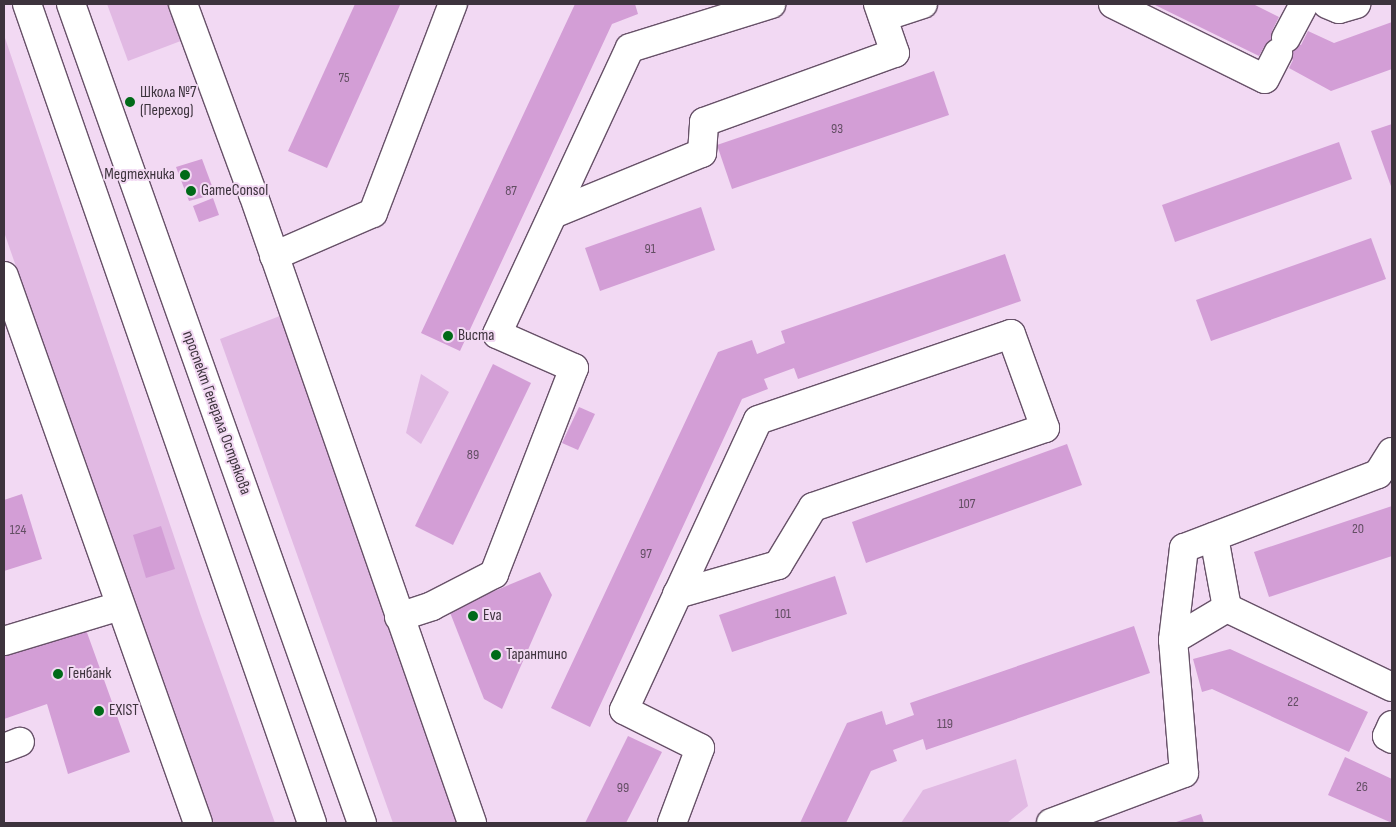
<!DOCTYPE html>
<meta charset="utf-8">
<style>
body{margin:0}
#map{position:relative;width:1396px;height:827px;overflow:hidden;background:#f2d9f3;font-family:"Sofia Sans Condensed",sans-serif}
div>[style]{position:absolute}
.green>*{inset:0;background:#e1b9e3}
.building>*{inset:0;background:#d39ed6}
.roads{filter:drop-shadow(1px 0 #675168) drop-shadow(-1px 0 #675168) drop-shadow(0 1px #675168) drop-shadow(0 -1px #675168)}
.minor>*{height:28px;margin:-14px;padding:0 14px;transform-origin:14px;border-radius:14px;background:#fff}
.major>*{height:28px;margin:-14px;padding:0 14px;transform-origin:14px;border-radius:14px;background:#fff}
.dots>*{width:14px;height:14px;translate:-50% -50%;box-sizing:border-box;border:2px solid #f2d9f3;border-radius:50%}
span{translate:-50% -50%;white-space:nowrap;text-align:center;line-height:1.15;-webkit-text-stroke:4px #f2d9f3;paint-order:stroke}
.number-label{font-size:14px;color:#624e63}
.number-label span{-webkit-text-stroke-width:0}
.poi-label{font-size:16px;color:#3d333d}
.left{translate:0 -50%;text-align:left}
.right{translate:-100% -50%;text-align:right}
.street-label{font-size:16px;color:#3d333d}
.frame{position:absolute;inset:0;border:5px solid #3d333d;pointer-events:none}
</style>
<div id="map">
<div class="green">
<i style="clip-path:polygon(107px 4px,172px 4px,186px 39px,128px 61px)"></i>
<i style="clip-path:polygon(4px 35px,201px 616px,275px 823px,210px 823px,4px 232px)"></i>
<i style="clip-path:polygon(285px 314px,461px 823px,393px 823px,220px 339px)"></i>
<i style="clip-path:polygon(421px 374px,449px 392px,421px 444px,406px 433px)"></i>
<i style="clip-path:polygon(1016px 759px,1028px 806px,1007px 823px,901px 823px,923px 790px)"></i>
</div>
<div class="building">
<i style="clip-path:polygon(355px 4px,400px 5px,327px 168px,288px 151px)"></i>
<i style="clip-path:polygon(575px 4px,635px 4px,638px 14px,612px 24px,460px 351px,421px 333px)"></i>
<i style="clip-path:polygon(1153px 4px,1253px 4px,1279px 17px,1272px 31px,1301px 45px,1308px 31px,1334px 43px,1392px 22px,1392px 69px,1331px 91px,1289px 68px,1293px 60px,1264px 47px,1259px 56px)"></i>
<i style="clip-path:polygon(934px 71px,949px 115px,732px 189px,717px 145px)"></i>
<i style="clip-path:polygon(1392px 124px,1392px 189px,1371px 131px)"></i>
<i style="clip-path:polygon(1339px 142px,1352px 179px,1175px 242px,1162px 205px)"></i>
<i style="clip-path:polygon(202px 159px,215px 194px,189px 201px,176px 167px)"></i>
<i style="clip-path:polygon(213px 198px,219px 215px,199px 222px,193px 206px)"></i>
<i style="clip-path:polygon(701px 207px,715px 250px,600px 291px,585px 248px)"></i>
<i style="clip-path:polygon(1371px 238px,1386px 279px,1211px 341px,1196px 300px)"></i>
<i style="clip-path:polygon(1005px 254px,1021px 301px,798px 379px,794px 368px,764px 379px,768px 389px,742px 399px,590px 727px,551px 708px,718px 352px,752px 340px,757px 354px,785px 343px,781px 331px)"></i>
<i style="clip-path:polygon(493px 364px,531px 383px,453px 545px,415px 526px)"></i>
<i style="clip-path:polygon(579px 407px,595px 414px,578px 450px,562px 443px)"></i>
<i style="clip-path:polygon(1067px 444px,1082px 485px,866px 563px,852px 522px)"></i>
<i style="clip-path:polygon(22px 494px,42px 559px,4px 571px,4px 500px)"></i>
<i style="clip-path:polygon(1392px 506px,1392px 556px,1269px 597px,1254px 552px)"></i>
<i style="clip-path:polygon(161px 526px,175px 569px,146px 578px,133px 535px)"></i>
<i style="clip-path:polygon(540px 572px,552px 595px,502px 709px,484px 699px,449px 610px)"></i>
<i style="clip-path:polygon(835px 576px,847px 614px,732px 652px,719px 615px)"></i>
<i style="clip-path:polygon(1134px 626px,1150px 673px,926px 750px,923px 739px,893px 750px,897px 761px,871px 771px,846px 823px,800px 823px,847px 723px,882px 711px,886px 725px,914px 715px,910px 703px)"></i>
<i style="clip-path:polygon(85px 627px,130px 752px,68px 774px,47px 704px,4px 719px,4px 654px)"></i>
<i style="clip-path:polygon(1230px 649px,1368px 712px,1349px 752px,1212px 689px,1202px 692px,1193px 659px)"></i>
<i style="clip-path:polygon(628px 736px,662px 752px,626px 823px,585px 823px)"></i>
<i style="clip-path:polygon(1345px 757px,1392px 779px,1392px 823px,1328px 795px)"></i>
<i style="clip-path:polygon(1201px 814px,1204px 823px,1173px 823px)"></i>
</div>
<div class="roads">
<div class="minor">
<i style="left:183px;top:4px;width:202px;rotate:69.8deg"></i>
<i style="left:253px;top:194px;width:666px;rotate:70.8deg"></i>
<i style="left:1113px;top:4px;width:169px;rotate:26.3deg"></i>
<i style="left:1265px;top:79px;width:29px;rotate:-63deg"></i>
<i style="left:1327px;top:4px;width:13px;rotate:23deg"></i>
<i style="left:1339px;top:9px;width:18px;rotate:-16deg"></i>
<i style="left:883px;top:17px;width:42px;rotate:-18deg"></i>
<i style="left:1286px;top:38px;width:38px;rotate:-62deg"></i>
<i style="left:553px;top:214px;width:161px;rotate:-22.3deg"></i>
<i style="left:702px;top:153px;width:31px;rotate:-86deg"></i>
<i style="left:704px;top:122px;width:203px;rotate:-19.9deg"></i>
<i style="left:895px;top:53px;width:52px;rotate:-109.1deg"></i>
<i style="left:274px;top:256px;width:108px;rotate:-23.5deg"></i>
<i style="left:373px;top:213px;width:224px;rotate:-69.1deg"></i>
<i style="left:4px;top:276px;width:580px;rotate:70.47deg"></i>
<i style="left:1214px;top:537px;width:72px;rotate:79.6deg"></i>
<i style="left:1227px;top:608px;width:183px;rotate:25.6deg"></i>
<i style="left:399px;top:617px;width:35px;rotate:-18deg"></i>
<i style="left:432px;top:606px;width:70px;rotate:-27.3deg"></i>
<i style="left:494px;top:574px;width:221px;rotate:-68.8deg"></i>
<i style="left:574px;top:368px;width:84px;rotate:-156.2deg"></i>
<i style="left:497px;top:334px;width:315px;rotate:-65.1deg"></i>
<i style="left:630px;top:48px;width:148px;rotate:-17.3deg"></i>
<i style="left:1173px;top:640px;width:63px;rotate:-30.7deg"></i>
<i style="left:4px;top:641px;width:121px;rotate:-16.8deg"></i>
<i style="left:1392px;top:725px;width:12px;rotate:114deg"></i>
<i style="left:1387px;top:736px;width:6px;rotate:31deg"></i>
<i style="left:4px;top:748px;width:17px;rotate:-21deg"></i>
<i style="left:672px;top:823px;width:80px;rotate:-69.5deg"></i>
<i style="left:700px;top:748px;width:85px;rotate:-153.4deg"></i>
<i style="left:624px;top:710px;width:319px;rotate:-65.2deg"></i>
<i style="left:758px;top:420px;width:267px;rotate:-18.8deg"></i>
<i style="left:1011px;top:334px;width:100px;rotate:70.1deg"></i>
<i style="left:1045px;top:428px;width:245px;rotate:161.2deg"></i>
<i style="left:813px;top:507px;width:68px;rotate:121.1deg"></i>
<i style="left:778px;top:565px;width:105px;rotate:164deg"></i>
<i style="left:1051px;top:823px;width:142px;rotate:-20.6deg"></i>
<i style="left:1184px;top:773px;width:133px;rotate:-94.7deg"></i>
<i style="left:1173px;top:640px;width:93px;rotate:-83.2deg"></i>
<i style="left:1184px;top:548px;width:208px;rotate:-20.9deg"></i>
<i style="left:1378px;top:474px;width:26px;rotate:-58deg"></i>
</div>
<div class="major">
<i style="left:27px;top:4px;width:867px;rotate:70.81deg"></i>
<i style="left:71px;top:4px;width:869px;rotate:70.44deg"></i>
</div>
</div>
<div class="dots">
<i style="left:130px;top:102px;background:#006a18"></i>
<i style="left:185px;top:175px;background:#006a18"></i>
<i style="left:191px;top:191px;background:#006a18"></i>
<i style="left:448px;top:336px;background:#006a18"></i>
<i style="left:473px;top:616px;background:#006a18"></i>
<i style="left:496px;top:655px;background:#006a18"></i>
<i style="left:58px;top:674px;background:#006a18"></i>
<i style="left:99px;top:711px;background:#006a18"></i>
</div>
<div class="number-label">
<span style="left:344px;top:78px">75</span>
<span style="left:837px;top:129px">93</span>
<span style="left:511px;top:191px">87</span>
<span style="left:650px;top:249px">91</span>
<span style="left:473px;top:455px">89</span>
<span style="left:967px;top:504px">107</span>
<span style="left:1358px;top:529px">20</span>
<span style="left:18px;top:530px">124</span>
<span style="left:646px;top:554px">97</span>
<span style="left:783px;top:614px">101</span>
<span style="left:1293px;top:702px">22</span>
<span style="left:945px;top:724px">119</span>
<span style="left:1362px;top:787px">26</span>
<span style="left:623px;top:788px">99</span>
</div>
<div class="poi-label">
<span class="left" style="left:140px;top:102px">Школа №7<br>(Переход)</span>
<span class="right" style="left:175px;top:175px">Медтехника</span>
<span class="left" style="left:201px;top:191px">GameConsol</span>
<span class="left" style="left:458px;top:336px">Виста</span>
<span class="left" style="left:483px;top:616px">Eva</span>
<span class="left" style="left:506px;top:655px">Тарантино</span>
<span class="left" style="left:68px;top:674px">Генбанк</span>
<span class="left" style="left:109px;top:711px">EXIST</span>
</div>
<div class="street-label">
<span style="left:216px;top:413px;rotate:70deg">проспект Генерала Острякова</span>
</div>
<div class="frame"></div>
</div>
